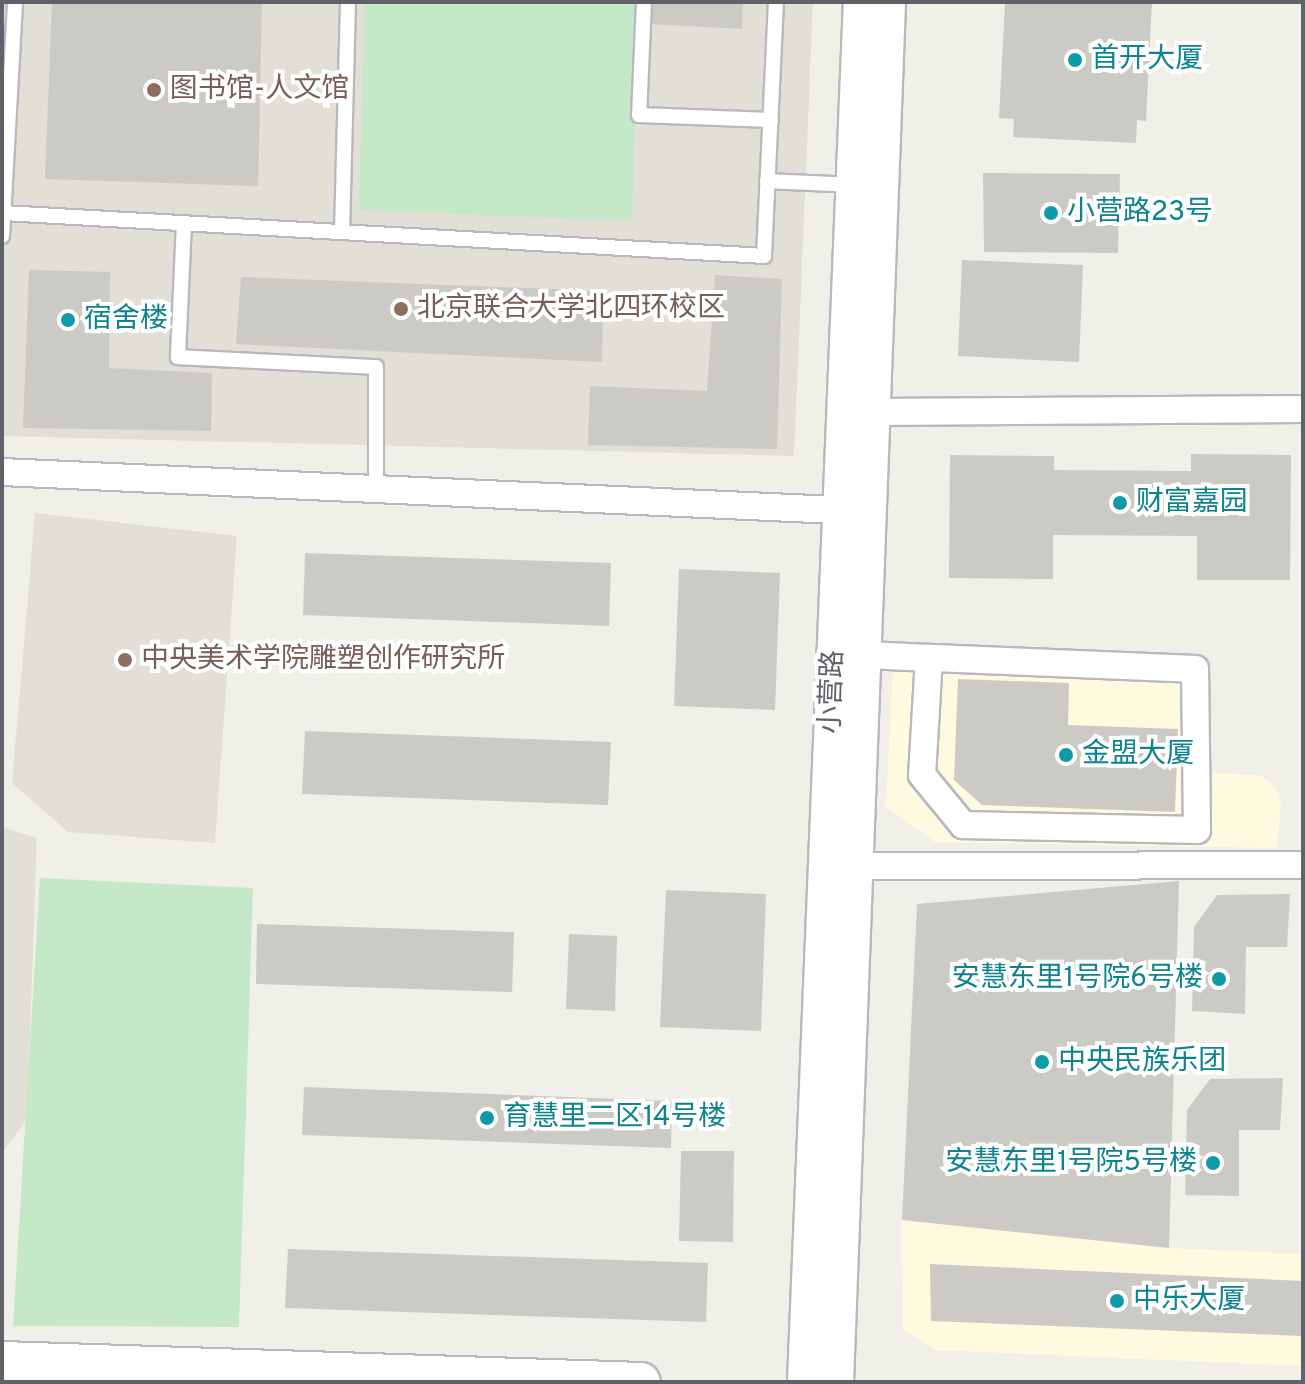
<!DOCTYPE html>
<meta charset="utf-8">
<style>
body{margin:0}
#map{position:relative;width:1305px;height:1384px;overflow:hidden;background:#f1f0e8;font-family:Overpass,"Noto Sans SC",sans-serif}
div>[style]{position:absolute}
.commercial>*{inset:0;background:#fefae0}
.education>*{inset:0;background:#e1dfd6}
.green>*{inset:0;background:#c5e8c9}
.building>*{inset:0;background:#cccac5}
.roads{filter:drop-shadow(2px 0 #b8b9be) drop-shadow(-2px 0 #b8b9be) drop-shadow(0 2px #b8b9be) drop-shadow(0 -2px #b8b9be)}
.service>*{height:14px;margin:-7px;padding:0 7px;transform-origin:7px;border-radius:7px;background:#fff}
.minor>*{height:26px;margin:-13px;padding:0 13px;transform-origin:13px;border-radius:13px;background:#fff}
.tertiary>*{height:34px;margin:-17px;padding:0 17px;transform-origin:17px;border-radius:17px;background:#fff}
.secondary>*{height:38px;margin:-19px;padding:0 19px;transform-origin:19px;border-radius:19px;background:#fff}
.dots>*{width:22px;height:22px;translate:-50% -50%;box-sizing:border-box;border:4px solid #fff;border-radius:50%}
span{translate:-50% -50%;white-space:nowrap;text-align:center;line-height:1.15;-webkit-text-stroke:8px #fff;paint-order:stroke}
.culture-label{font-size:28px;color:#0d838f}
.left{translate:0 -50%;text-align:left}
.right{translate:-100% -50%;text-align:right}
.education-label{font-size:28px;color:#785e54}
.street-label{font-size:28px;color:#5f6268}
.frame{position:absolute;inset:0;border:4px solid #5f6268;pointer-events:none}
</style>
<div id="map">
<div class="commercial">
<i style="clip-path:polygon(894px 647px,1202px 660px,1209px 672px,1208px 772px,1262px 776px,1276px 788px,1281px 805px,1277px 848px,935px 842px,886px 807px)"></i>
<i style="clip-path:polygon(902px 1220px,1169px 1248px,1303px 1254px,1303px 1366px,936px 1350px,903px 1329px)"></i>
</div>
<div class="education">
<i style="clip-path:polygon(2px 2px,813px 2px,794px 456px,2px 436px)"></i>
<i style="clip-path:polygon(35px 513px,237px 536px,215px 843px,68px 832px,12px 783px)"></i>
<i style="clip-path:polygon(2px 827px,37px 838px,27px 1119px,2px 1153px)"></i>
</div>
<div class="green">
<i style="clip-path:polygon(365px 2px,638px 2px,632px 221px,359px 210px)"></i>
<i style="clip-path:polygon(40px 878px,253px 888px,239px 1327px,13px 1326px)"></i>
</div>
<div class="building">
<i style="clip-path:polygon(52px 2px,262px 2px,258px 186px,45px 179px)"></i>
<i style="clip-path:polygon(651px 2px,743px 2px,742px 29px,650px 24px)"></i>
<i style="clip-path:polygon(1005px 2px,1152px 2px,1146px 121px,1137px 120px,1136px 143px,1013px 137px,1014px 119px,999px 118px)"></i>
<i style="clip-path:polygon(983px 173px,1120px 174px,1118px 253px,984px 252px)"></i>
<i style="clip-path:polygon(962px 260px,1083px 265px,1079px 362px,958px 356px)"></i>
<i style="clip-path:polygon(29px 270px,110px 272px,109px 368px,212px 373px,211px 431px,23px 428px)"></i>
<i style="clip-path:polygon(715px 275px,782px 279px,777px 449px,588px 445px,590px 386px,707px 391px)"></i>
<i style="clip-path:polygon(241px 277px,603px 291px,602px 362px,236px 344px)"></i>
<i style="clip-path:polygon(1191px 454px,1291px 455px,1290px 580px,1197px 580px,1197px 536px,1053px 535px,1053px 579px,949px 578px,950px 455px,1054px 456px,1054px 470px,1191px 471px)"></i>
<i style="clip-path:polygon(305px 553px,611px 563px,609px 626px,303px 615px)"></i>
<i style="clip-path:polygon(679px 569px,780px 573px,775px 710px,674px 706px)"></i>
<i style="clip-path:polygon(958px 679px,1069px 683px,1068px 725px,1178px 729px,1175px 812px,982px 805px,954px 780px)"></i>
<i style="clip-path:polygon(305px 731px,611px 742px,608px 805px,302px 794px)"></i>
<i style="clip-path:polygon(1179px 881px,1169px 1248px,902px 1220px,917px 904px)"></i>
<i style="clip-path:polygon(666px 890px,766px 894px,761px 1031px,660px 1027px)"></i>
<i style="clip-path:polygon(1290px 894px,1287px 947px,1246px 947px,1245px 1014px,1192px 1011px,1194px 927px,1217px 895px)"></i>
<i style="clip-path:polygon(257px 924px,514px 932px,512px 992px,256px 984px)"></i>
<i style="clip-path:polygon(569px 934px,617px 936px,615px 1011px,566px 1009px)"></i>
<i style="clip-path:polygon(1283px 1078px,1280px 1130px,1239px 1130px,1239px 1196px,1185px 1195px,1187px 1110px,1210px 1079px)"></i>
<i style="clip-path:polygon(304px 1087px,672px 1101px,671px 1148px,302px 1135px)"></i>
<i style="clip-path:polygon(681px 1151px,734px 1151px,733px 1242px,679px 1241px)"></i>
<i style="clip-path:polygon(288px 1249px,708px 1263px,706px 1322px,285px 1308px)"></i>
<i style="clip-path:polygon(930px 1264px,1303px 1281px,1303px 1336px,931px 1321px)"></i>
</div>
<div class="roads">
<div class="service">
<i style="left:644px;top:2px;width:113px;rotate:92.5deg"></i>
<i style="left:639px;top:115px;width:132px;rotate:2.2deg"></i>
<i style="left:767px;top:181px;width:87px;rotate:2.6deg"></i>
<i style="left:3px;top:213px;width:762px;rotate:3.23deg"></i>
<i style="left:764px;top:256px;width:254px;rotate:-87.3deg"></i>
<i style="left:184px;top:223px;width:134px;rotate:92.6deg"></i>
<i style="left:178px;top:357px;width:198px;rotate:2.9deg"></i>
<i style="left:376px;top:367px;width:122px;rotate:90deg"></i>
<i style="left:342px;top:232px;width:230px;rotate:-88.5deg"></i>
<i style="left:2px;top:236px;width:234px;rotate:-86.8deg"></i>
</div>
<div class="minor">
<i style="left:861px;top:425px;width:18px;rotate:-47deg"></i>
<i style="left:873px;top:412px;width:430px;rotate:-0.4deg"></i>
<i style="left:2px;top:472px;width:857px;rotate:2.61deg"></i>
<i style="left:867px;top:655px;width:62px;rotate:2.8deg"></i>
<i style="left:929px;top:658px;width:117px;rotate:93.4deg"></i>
<i style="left:922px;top:775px;width:65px;rotate:50.6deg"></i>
<i style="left:963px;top:825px;width:234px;rotate:1.2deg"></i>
<i style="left:1197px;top:830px;width:161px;rotate:-90.7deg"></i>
<i style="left:1195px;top:669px;width:266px;rotate:-177.6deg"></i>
<i style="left:858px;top:866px;width:445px;rotate:-0.1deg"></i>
</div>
<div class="tertiary">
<i style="left:805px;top:1382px;width:1381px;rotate:-87.68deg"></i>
<i style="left:836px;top:1382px;width:1381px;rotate:-87.84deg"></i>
</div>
<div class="secondary">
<i style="left:2px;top:1361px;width:639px;rotate:1.88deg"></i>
</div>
</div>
<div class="dots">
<i style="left:1075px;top:60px;background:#0f9aa8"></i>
<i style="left:154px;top:90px;background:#8d6e63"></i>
<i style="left:1051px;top:213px;background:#0f9aa8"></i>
<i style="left:401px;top:309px;background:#8d6e63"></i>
<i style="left:68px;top:320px;background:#0f9aa8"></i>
<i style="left:1120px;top:503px;background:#0f9aa8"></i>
<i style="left:125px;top:660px;background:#8d6e63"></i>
<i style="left:1066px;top:755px;background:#0f9aa8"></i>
<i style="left:1219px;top:979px;background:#0f9aa8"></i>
<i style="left:1042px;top:1062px;background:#0f9aa8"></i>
<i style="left:487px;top:1118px;background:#0f9aa8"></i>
<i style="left:1213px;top:1163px;background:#0f9aa8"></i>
<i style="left:1117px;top:1301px;background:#0f9aa8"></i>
</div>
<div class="culture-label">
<span class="left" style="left:1091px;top:60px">首开大厦</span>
<span class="left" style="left:1067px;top:213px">小营路23号</span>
<span class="left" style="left:84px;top:320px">宿舍楼</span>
<span class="left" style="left:1136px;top:503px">财富嘉园</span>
<span class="left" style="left:1082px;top:755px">金盟大厦</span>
<span class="right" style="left:1203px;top:979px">安慧东里1号院6号楼</span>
<span class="left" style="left:1058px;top:1062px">中央民族乐团</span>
<span class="left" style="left:503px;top:1118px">育慧里二区14号楼</span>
<span class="right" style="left:1197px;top:1163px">安慧东里1号院5号楼</span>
<span class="left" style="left:1133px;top:1301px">中乐大厦</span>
</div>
<div class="education-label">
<span class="left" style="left:170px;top:90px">图书馆-人文馆</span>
<span class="left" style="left:417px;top:309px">北京联合大学北四环校区</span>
<span class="left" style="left:141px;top:660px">中央美术学院雕塑创作研究所</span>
</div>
<div class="street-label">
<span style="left:833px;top:692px;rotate:-88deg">小营路</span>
</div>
<div class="frame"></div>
</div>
